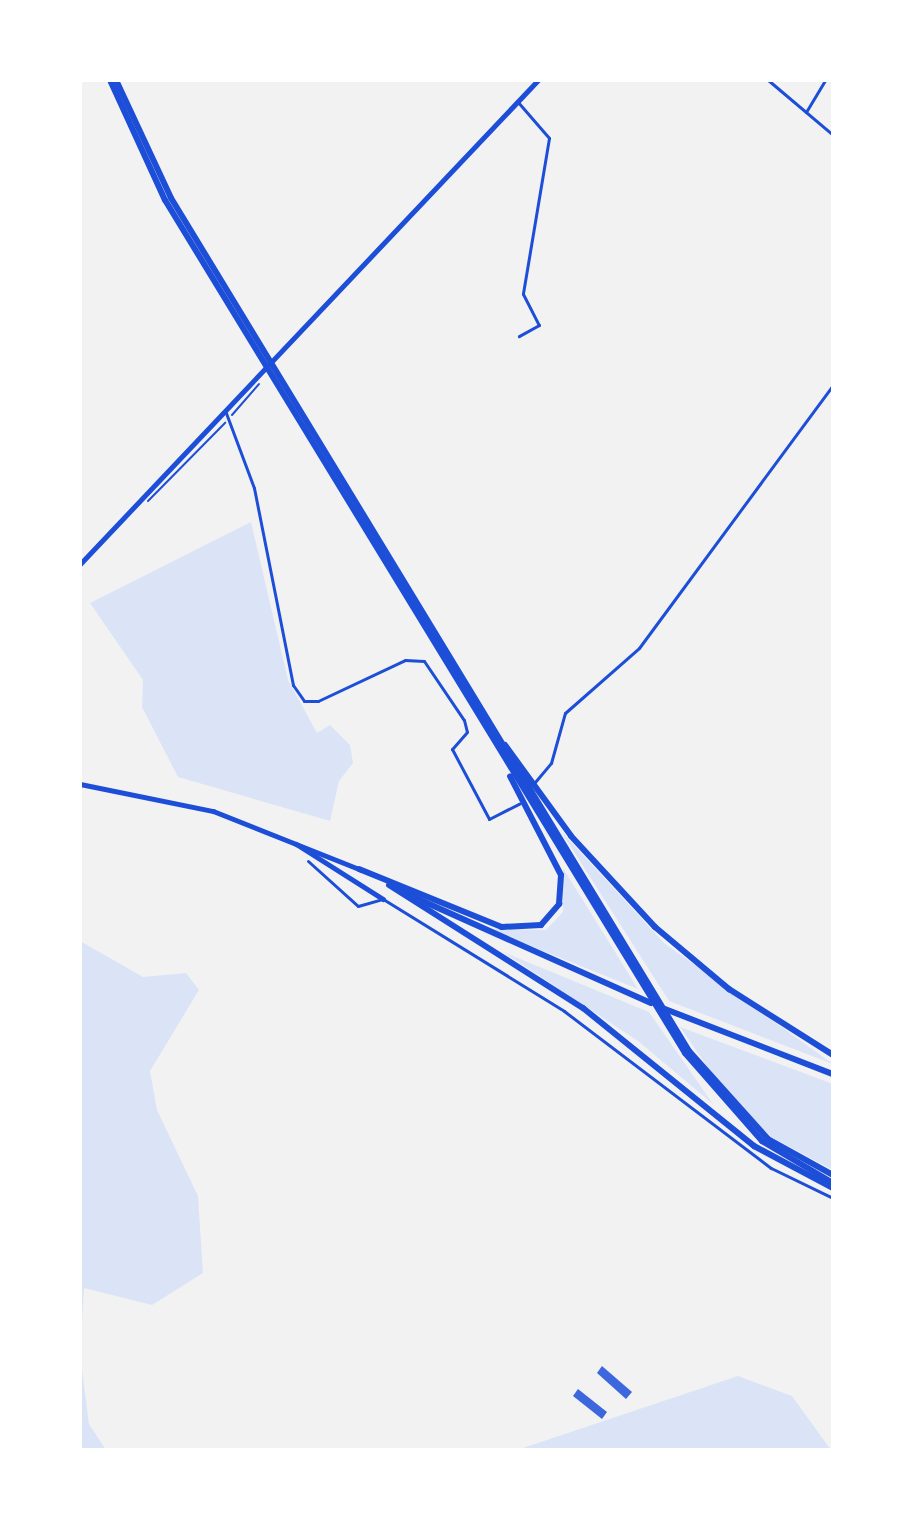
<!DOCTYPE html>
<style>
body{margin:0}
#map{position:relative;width:913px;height:1530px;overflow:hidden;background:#f2f2f2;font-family:"PT Sans",sans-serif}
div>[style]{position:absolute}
.green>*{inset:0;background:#dbe4f7}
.building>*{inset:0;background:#3d67dc}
.path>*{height:2px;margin:-1px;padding:0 1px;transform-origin:1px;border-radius:1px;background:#1d4ed8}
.minor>*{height:3px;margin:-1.5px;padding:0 1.5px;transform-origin:1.5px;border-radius:1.5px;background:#1d4ed8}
.secondary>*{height:5px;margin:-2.5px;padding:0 2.5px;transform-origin:2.5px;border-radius:2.5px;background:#1d4ed8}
.primary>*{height:5px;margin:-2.5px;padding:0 2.5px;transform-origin:2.5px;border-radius:2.5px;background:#1d4ed8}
.trunk>*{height:6px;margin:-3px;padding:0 3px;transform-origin:3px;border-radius:3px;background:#1d4ed8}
span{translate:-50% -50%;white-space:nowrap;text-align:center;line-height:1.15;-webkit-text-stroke:8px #fff;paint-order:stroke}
.frame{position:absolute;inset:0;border:82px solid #fff;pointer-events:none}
</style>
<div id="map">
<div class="green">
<i style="clip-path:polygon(251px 522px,288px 680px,317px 733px,330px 725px,350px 745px,353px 763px,339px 781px,330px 821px,178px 777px,142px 707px,143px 680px,90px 603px)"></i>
<i style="clip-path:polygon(560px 830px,664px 943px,833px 1064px,669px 1001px)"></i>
<i style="clip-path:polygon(563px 868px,638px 989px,489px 929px,546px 930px,563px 912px)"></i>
<i style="clip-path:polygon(80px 941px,143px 977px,186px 973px,199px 990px,150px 1071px,157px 1110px,198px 1196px,203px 1273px,152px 1305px,84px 1288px,80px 1354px,89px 1424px,106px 1450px,80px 1450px)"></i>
<i style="clip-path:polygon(503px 952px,649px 1012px,713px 1104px,638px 1041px)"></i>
<i style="clip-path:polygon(680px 1027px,833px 1084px,833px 1170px,771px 1137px,720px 1085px)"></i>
<i style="clip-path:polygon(738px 1376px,792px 1396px,831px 1450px,517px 1450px)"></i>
</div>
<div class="building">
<i style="clip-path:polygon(602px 1366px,632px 1392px,626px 1399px,597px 1373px)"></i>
<i style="clip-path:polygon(578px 1389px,607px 1412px,602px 1419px,573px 1396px)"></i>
</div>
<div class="path">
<i style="left:232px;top:415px;width:41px;rotate:-48.9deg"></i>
<i style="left:148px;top:501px;width:110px;rotate:-45.4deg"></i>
</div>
<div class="minor">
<i style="left:768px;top:80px;width:85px;rotate:40.2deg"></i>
<i style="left:517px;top:101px;width:49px;rotate:49.1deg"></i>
<i style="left:549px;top:138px;width:158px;rotate:99.5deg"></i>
<i style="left:523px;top:294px;width:35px;rotate:63deg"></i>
<i style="left:539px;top:325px;width:23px;rotate:151deg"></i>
<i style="left:806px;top:112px;width:37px;rotate:-59deg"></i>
<i style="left:226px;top:413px;width:80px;rotate:69.5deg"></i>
<i style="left:254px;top:488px;width:201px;rotate:78.8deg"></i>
<i style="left:293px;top:685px;width:19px;rotate:55deg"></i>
<i style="left:304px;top:701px;width:14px"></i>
<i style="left:318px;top:701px;width:96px;rotate:-25.2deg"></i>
<i style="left:405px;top:660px;width:19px;rotate:3deg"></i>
<i style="left:424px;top:661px;width:71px;rotate:55.9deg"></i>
<i style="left:464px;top:720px;width:12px;rotate:76deg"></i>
<i style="left:467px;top:732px;width:23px;rotate:131deg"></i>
<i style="left:452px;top:749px;width:79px;rotate:62.1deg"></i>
<i style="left:489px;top:819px;width:34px;rotate:-27deg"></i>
<i style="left:535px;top:782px;width:25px;rotate:-50deg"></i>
<i style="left:551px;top:763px;width:52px;rotate:-74.4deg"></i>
<i style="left:565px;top:713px;width:98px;rotate:-41.3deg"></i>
<i style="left:639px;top:648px;width:327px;rotate:-53.6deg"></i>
<i style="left:308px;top:861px;width:67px;rotate:42deg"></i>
<i style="left:358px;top:906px;width:26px;rotate:-16deg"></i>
<i style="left:383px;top:899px;width:213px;rotate:31.7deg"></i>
<i style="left:564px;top:1011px;width:260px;rotate:37.2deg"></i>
<i style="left:771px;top:1168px;width:69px;rotate:25.8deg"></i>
</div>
<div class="secondary">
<i style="left:80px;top:564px;width:666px;rotate:-46.58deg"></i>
</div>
<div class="primary">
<i style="left:80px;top:784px;width:136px;rotate:11.5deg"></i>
<i style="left:213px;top:811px;width:159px;rotate:21.7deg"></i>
<i style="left:296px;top:844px;width:103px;rotate:32.3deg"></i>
</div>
<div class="trunk">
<i style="left:110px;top:80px;width:132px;rotate:65.4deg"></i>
<i style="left:165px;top:200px;width:999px;rotate:58.63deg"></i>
<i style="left:685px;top:1053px;width:117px;rotate:48.8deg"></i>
<i style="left:762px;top:1141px;width:82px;rotate:30.6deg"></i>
<i style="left:116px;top:80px;width:130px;rotate:65deg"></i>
<i style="left:171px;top:198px;width:998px;rotate:58.73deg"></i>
<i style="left:689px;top:1051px;width:118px;rotate:48.1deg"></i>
<i style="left:768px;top:1139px;width:74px;rotate:29deg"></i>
<i style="left:505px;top:745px;width:112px;rotate:54deg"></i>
<i style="left:571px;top:836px;width:124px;rotate:47.3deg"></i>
<i style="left:655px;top:927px;width:97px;rotate:40deg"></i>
<i style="left:729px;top:989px;width:123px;rotate:32.4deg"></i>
<i style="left:359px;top:869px;width:154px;rotate:22.1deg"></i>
<i style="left:502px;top:927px;width:39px;rotate:-3deg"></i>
<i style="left:541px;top:925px;width:28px;rotate:-49deg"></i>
<i style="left:559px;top:904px;width:29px;rotate:-86deg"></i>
<i style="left:561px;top:875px;width:111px;rotate:-117.3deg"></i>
<i style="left:389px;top:885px;width:230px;rotate:32.4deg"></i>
<i style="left:583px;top:1008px;width:220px;rotate:38.9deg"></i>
<i style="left:754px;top:1146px;width:89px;rotate:28deg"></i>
<i style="left:398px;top:890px;width:277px;rotate:24.1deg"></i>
<i style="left:665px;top:1009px;width:180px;rotate:21.2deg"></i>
</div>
<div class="frame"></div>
</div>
